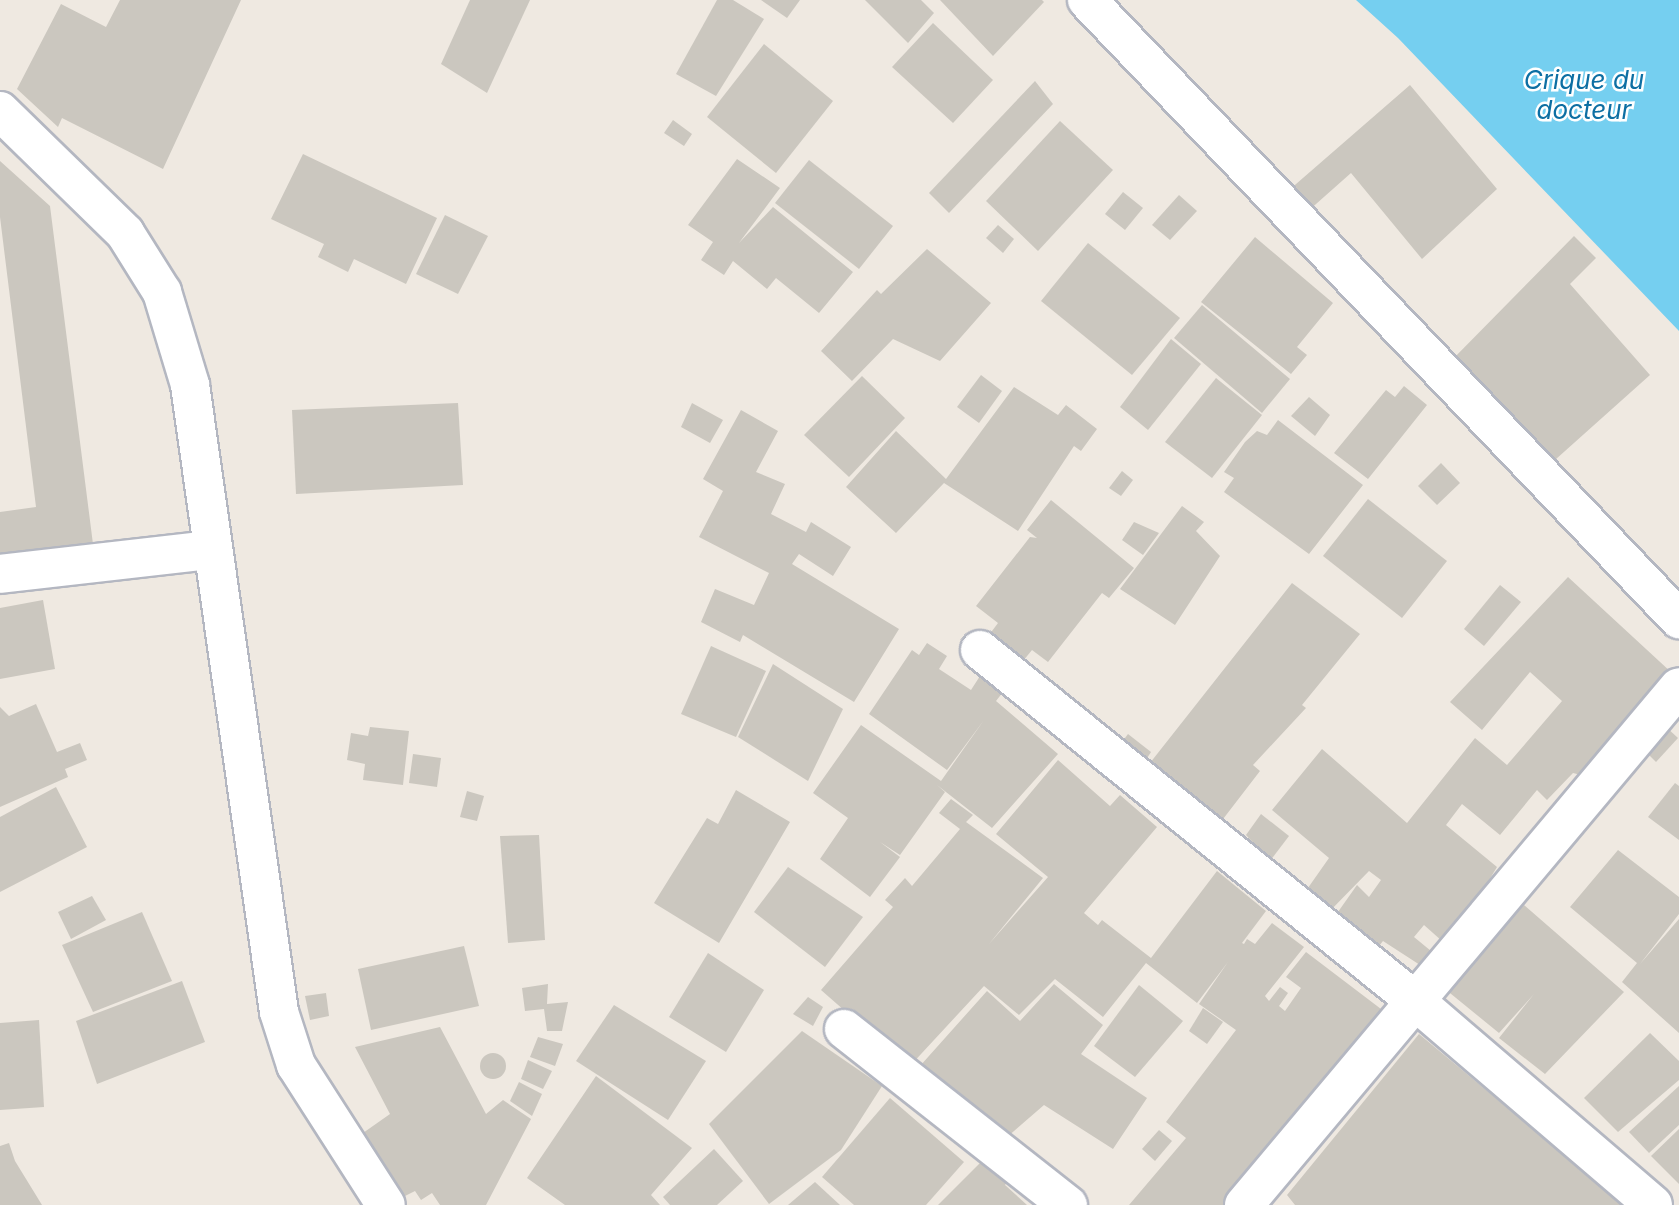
<!DOCTYPE html>
<style>
body{margin:0}
#map{position:relative;width:1679px;height:1205px;overflow:hidden;background:#efe9e1;font-family:Inter,sans-serif}
div>[style]{position:absolute}
.water>*{inset:0;background:#75cff0}
.building>*{inset:0;background:#cbc7bf}
.round{border-radius:50%}
.roads{filter:drop-shadow(2px 0 #b4b7c1) drop-shadow(-2px 0 #b4b7c1) drop-shadow(0 2px #b4b7c1) drop-shadow(0 -2px #b4b7c1)}
.minor>*{height:38px;margin:-19px;padding:0 19px;transform-origin:19px;border-radius:19px;background:#fff}
span{translate:-50% -50%;white-space:nowrap;text-align:center;line-height:1.15;-webkit-text-stroke:5px #fff;paint-order:stroke}
.water-label{font-size:26px;color:#0d6fa3;font-style:italic}
</style>
<div id="map">
<div class="water">
<i style="clip-path:polygon(1356px 0,1679px 0,1679px 331px,1398px 38px)"></i>
</div>
<div class="building">
<i style="clip-path:polygon(120px 0,241px 0,163px 169px,62px 118px,58px 127px,17px 89px,61px 4px,106px 27px)"></i>
<i style="clip-path:polygon(470px 0,530px 0,487px 93px,441px 64px)"></i>
<i style="clip-path:polygon(717px 0,733px 0,764px 19px,716px 96px,676px 74px)"></i>
<i style="clip-path:polygon(761px 0,800px 0,787px 18px)"></i>
<i style="clip-path:polygon(865px 0,921px 0,934px 13px,908px 43px)"></i>
<i style="clip-path:polygon(940px 0,1042px 0,1044px 2px,993px 56px)"></i>
<i style="clip-path:polygon(933px 23px,993px 80px,953px 123px,892px 67px)"></i>
<i style="clip-path:polygon(764px 44px,833px 101px,776px 173px,707px 117px)"></i>
<i style="clip-path:polygon(1035px 81px,1053px 104px,949px 213px,929px 193px)"></i>
<i style="clip-path:polygon(1410px 85px,1497px 189px,1422px 259px,1351px 173px,1307px 212px,1288px 191px)"></i>
<i style="clip-path:polygon(673px 120px,692px 134px,684px 146px,664px 133px)"></i>
<i style="clip-path:polygon(1060px 121px,1113px 170px,1038px 251px,986px 201px)"></i>
<i style="clip-path:polygon(303px 154px,437px 218px,406px 284px,354px 259px,348px 272px,318px 257px,324px 244px,271px 219px)"></i>
<i style="clip-path:polygon(737px 159px,780px 188px,739px 243px,773px 207px,853px 272px,819px 313px,776px 278px,767px 289px,733px 261px,724px 275px,701px 260px,713px 242px,688px 225px)"></i>
<i style="clip-path:polygon(809px 160px,893px 226px,859px 269px,775px 203px)"></i>
<i style="clip-path:polygon(0 161px,50px 206px,94px 552px,0 563px,0 512px,36px 507px,0 217px)"></i>
<i style="clip-path:polygon(1123px 192px,1143px 208px,1125px 230px,1105px 214px)"></i>
<i style="clip-path:polygon(1179px 195px,1197px 211px,1170px 240px,1152px 225px)"></i>
<i style="clip-path:polygon(445px 215px,488px 236px,458px 294px,416px 274px)"></i>
<i style="clip-path:polygon(998px 225px,1014px 239px,1003px 253px,986px 238px)"></i>
<i style="clip-path:polygon(1574px 236px,1596px 258px,1570px 284px,1650px 375px,1546px 468px,1449px 363px)"></i>
<i style="clip-path:polygon(1255px 237px,1333px 303px,1297px 347px,1307px 355px,1291px 374px,1201px 302px)"></i>
<i style="clip-path:polygon(1088px 243px,1180px 318px,1132px 375px,1041px 301px)"></i>
<i style="clip-path:polygon(927px 249px,991px 303px,940px 361px,893px 339px,852px 381px,821px 351px,877px 290px,881px 294px)"></i>
<i style="clip-path:polygon(1202px 305px,1290px 379px,1262px 413px,1174px 338px)"></i>
<i style="clip-path:polygon(1171px 339px,1201px 364px,1148px 430px,1120px 407px)"></i>
<i style="clip-path:polygon(981px 375px,1002px 391px,979px 423px,957px 407px)"></i>
<i style="clip-path:polygon(862px 376px,905px 418px,849px 477px,804px 435px)"></i>
<i style="clip-path:polygon(1216px 378px,1262px 415px,1212px 478px,1165px 442px)"></i>
<i style="clip-path:polygon(1404px 386px,1427px 405px,1368px 479px,1334px 453px,1386px 390px,1395px 397px)"></i>
<i style="clip-path:polygon(1014px 387px,1058px 415px,1066px 405px,1097px 429px,1081px 451px,1074px 446px,1018px 531px,944px 483px,896px 533px,846px 487px,896px 431px,946px 479px)"></i>
<i style="clip-path:polygon(1309px 397px,1330px 415px,1315px 436px,1291px 416px)"></i>
<i style="clip-path:polygon(458px 403px,463px 485px,296px 494px,292px 410px)"></i>
<i style="clip-path:polygon(692px 403px,723px 420px,710px 443px,681px 427px)"></i>
<i style="clip-path:polygon(741px 410px,778px 431px,756px 472px,785px 484px,771px 514px,806px 532px,811px 522px,851px 547px,833px 576px,799px 554px,792px 564px,899px 629px,854px 702px,743px 635px,740px 642px,701px 622px,715px 589px,754px 605px,769px 573px,699px 537px,723px 491px,703px 479px)"></i>
<i style="clip-path:polygon(1278px 420px,1363px 485px,1309px 554px,1224px 492px,1234px 478px,1224px 472px,1245px 442px,1257px 431px,1267px 435px)"></i>
<i style="clip-path:polygon(1441px 463px,1460px 483px,1437px 505px,1418px 486px)"></i>
<i style="clip-path:polygon(1122px 471px,1133px 480px,1121px 496px,1109px 488px)"></i>
<i style="clip-path:polygon(1368px 499px,1447px 561px,1402px 618px,1323px 556px)"></i>
<i style="clip-path:polygon(1051px 500px,1134px 568px,1109px 598px,1102px 593px,1048px 662px,1032px 650px,1023px 661px,989px 635px,998px 623px,976px 606px,1030px 537px,1037px 538px,1027px 530px)"></i>
<i style="clip-path:polygon(1182px 506px,1204px 522px,1196px 531px,1220px 556px,1175px 625px,1120px 589px)"></i>
<i style="clip-path:polygon(1134px 522px,1159px 533px,1143px 555px,1122px 540px)"></i>
<i style="clip-path:polygon(1568px 577px,1672px 673px,1585px 776px,1573px 773px,1547px 800px,1537px 790px,1500px 835px,1462px 804px,1446px 825px,1497px 867px,1480px 895px,1442px 941px,1424px 925px,1414px 937px,1431px 951px,1420px 965px,1383px 941px,1375px 951px,1333px 919px,1357px 885px,1369px 897px,1381px 880px,1369px 871px,1326px 915px,1303px 895px,1329px 858px,1272px 810px,1322px 749px,1407px 823px,1475px 738px,1507px 765px,1562px 701px,1530px 672px,1482px 730px,1450px 702px)"></i>
<i style="clip-path:polygon(1292px 583px,1360px 634px,1302px 705px,1306px 708px,1253px 765px,1260px 771px,1220px 823px,1168px 776px,1158px 790px,1150px 763px)"></i>
<i style="clip-path:polygon(1500px 585px,1521px 602px,1484px 646px,1464px 629px)"></i>
<i style="clip-path:polygon(43px 600px,55px 669px,0 679px,0 608px)"></i>
<i style="clip-path:polygon(927px 643px,947px 656px,939px 669px,971px 690px,980px 676px,1003px 692px,996px 701px,1058px 754px,992px 828px,937px 785px,945px 792px,900px 855px,880px 842px,900px 857px,870px 897px,820px 859px,848px 818px,813px 793px,861px 725px,941px 781px,984px 720px,947px 770px,869px 714px,912px 650px,919px 655px)"></i>
<i style="clip-path:polygon(711px 646px,766px 671px,736px 737px,681px 714px)"></i>
<i style="clip-path:polygon(773px 664px,843px 709px,808px 781px,738px 737px)"></i>
<i style="clip-path:polygon(36px 704px,57px 752px,80px 743px,87px 760px,65px 769px,68px 777px,0 807px,0 707px,9px 716px)"></i>
<i style="clip-path:polygon(1665px 726px,1678px 738px,1656px 762px,1644px 750px)"></i>
<i style="clip-path:polygon(370px 727px,409px 731px,403px 785px,363px 780px,365px 764px,347px 760px,351px 733px,368px 736px)"></i>
<i style="clip-path:polygon(1128px 734px,1151px 752px,1144px 763px,1113px 754px)"></i>
<i style="clip-path:polygon(413px 754px,441px 758px,437px 787px,409px 783px)"></i>
<i style="clip-path:polygon(1058px 760px,1110px 806px,1120px 795px,1157px 827px,1084px 913px,1098px 925px,1102px 920px,1151px 958px,1217px 871px,1266px 911px,1242px 943px,1244px 944px,1247px 939px,1255px 944px,1272px 923px,1304px 947px,1265px 996px,1269px 1001px,1280px 987px,1288px 993px,1279px 1006px,1285px 1011px,1301px 988px,1286px 977px,1306px 952px,1381px 1009px,1226px 1205px,1129px 1205px,1186px 1138px,1166px 1122px,1236px 1030px,1199px 1004px,1228px 962px,1197px 1003px,1146px 963px,1103px 1017px,1055px 979px,1019px 1015px,984px 986px,909px 1067px,821px 990px,893px 907px,885px 900px,905px 878px,912px 886px,960px 829px,939px 813px,951px 799px,973px 815px,966px 822px,1043px 878px,989px 944px,1048px 877px,996px 834px)"></i>
<i style="clip-path:polygon(1675px 783px,1679px 786px,1679px 840px,1648px 817px)"></i>
<i style="clip-path:polygon(56px 787px,87px 847px,0 892px,0 817px)"></i>
<i style="clip-path:polygon(736px 790px,790px 822px,719px 943px,654px 903px,707px 818px,718px 824px)"></i>
<i style="clip-path:polygon(467px 791px,484px 796px,477px 821px,460px 817px)"></i>
<i style="clip-path:polygon(1261px 814px,1289px 836px,1270px 861px,1246px 835px)"></i>
<i style="clip-path:polygon(539px 835px,545px 940px,508px 943px,500px 836px)"></i>
<i style="clip-path:polygon(1618px 850px,1679px 897px,1679px 914px,1640px 964px,1679px 919px,1679px 1033px,1622px 982px,1637px 963px,1570px 907px)"></i>
<i style="clip-path:polygon(788px 867px,863px 917px,825px 967px,754px 912px)"></i>
<i style="clip-path:polygon(92px 896px,106px 920px,71px 939px,58px 912px)"></i>
<i style="clip-path:polygon(1524px 905px,1624px 992px,1545px 1074px,1499px 1038px,1534px 994px,1499px 1033px,1445px 989px)"></i>
<i style="clip-path:polygon(142px 912px,172px 981px,93px 1012px,62px 945px)"></i>
<i style="clip-path:polygon(464px 946px,479px 1006px,371px 1030px,358px 969px)"></i>
<i style="clip-path:polygon(708px 953px,764px 990px,726px 1052px,669px 1017px)"></i>
<i style="clip-path:polygon(182px 981px,205px 1042px,97px 1084px,76px 1021px)"></i>
<i style="clip-path:polygon(548px 984px,547px 1004px,568px 1002px,562px 1031px,547px 1031px,544px 1009px,525px 1011px,522px 988px)"></i>
<i style="clip-path:polygon(1054px 984px,1103px 1025px,1081px 1054px,1147px 1098px,1113px 1149px,1044px 1105px,1006px 1138px,920px 1066px,987px 991px,1020px 1021px)"></i>
<i style="clip-path:polygon(1139px 985px,1183px 1021px,1135px 1077px,1094px 1046px)"></i>
<i style="clip-path:polygon(326px 993px,329px 1016px,310px 1020px,305px 996px)"></i>
<i style="clip-path:polygon(808px 997px,823px 1007px,813px 1026px,793px 1014px)"></i>
<i style="clip-path:polygon(614px 1005px,706px 1061px,668px 1120px,576px 1061px)"></i>
<i style="clip-path:polygon(1203px 1008px,1223px 1022px,1207px 1044px,1189px 1031px)"></i>
<i style="clip-path:polygon(39px 1020px,44px 1107px,0 1110px,0 1023px)"></i>
<i style="clip-path:polygon(440px 1027px,486px 1114px,503px 1100px,531px 1119px,486px 1205px,440px 1205px,432px 1193px,421px 1200px,415px 1191px,405px 1196px,363px 1133px,390px 1114px,355px 1047px)"></i>
<i style="clip-path:polygon(802px 1031px,882px 1086px,841px 1150px,769px 1204px,709px 1124px)"></i>
<i style="clip-path:polygon(1650px 1033px,1679px 1061px,1679px 1080px,1618px 1132px,1584px 1098px)"></i>
<i style="clip-path:polygon(1419px 1034px,1527px 1124px,1641px 1205px,1295px 1205px,1287px 1195px)"></i>
<i style="clip-path:polygon(538px 1037px,563px 1044px,555px 1066px,530px 1057px)"></i>
<i class="round" style="left:480px;top:1053px;width:26px;height:26px"></i>
<i style="clip-path:polygon(528px 1060px,552px 1071px,543px 1089px,521px 1079px)"></i>
<i style="clip-path:polygon(596px 1076px,692px 1148px,651px 1195px,660px 1205px,565px 1205px,527px 1178px)"></i>
<i style="clip-path:polygon(519px 1082px,542px 1094px,532px 1116px,510px 1101px)"></i>
<i style="clip-path:polygon(1679px 1086px,1679px 1125px,1649px 1153px,1629px 1132px)"></i>
<i style="clip-path:polygon(890px 1098px,964px 1162px,926px 1205px,854px 1205px,822px 1177px)"></i>
<i style="clip-path:polygon(1679px 1129px,1679px 1184px,1651px 1156px)"></i>
<i style="clip-path:polygon(1159px 1130px,1172px 1141px,1155px 1161px,1142px 1149px)"></i>
<i style="clip-path:polygon(9px 1143px,15px 1161px,42px 1205px,0 1205px,0 1146px)"></i>
<i style="clip-path:polygon(714px 1149px,743px 1181px,717px 1205px,670px 1205px,663px 1197px)"></i>
<i style="clip-path:polygon(982px 1161px,1008px 1181px,1005px 1185px,1027px 1205px,938px 1205px)"></i>
<i style="clip-path:polygon(815px 1182px,840px 1205px,788px 1205px)"></i>
</div>
<div class="roads">
<div class="minor">
<i style="left:1087px;top:0;width:857px;rotate:46.28deg"></i>
<i style="left:0;top:111px;width:175px;rotate:44.3deg"></i>
<i style="left:125px;top:233px;width:70px;rotate:57.9deg"></i>
<i style="left:162px;top:292px;width:97px;rotate:73.2deg"></i>
<i style="left:190px;top:385px;width:633px;rotate:81.92deg"></i>
<i style="left:279px;top:1012px;width:56px;rotate:72.2deg"></i>
<i style="left:296px;top:1065px;width:166px;rotate:57.3deg"></i>
<i style="left:0;top:574px;width:213px;rotate:-6.5deg"></i>
<i style="left:980px;top:650px;width:556px;rotate:38.87deg"></i>
<i style="left:1413px;top:999px;width:316px;rotate:40.6deg"></i>
<i style="left:844px;top:1029px;width:285px;rotate:38.2deg"></i>
<i style="left:1244px;top:1205px;width:676px;rotate:-49.98deg"></i>
</div>
</div>
<div class="water-label">
<span style="left:1584px;top:95px">Crique du<br>docteur</span>
</div>
</div>
